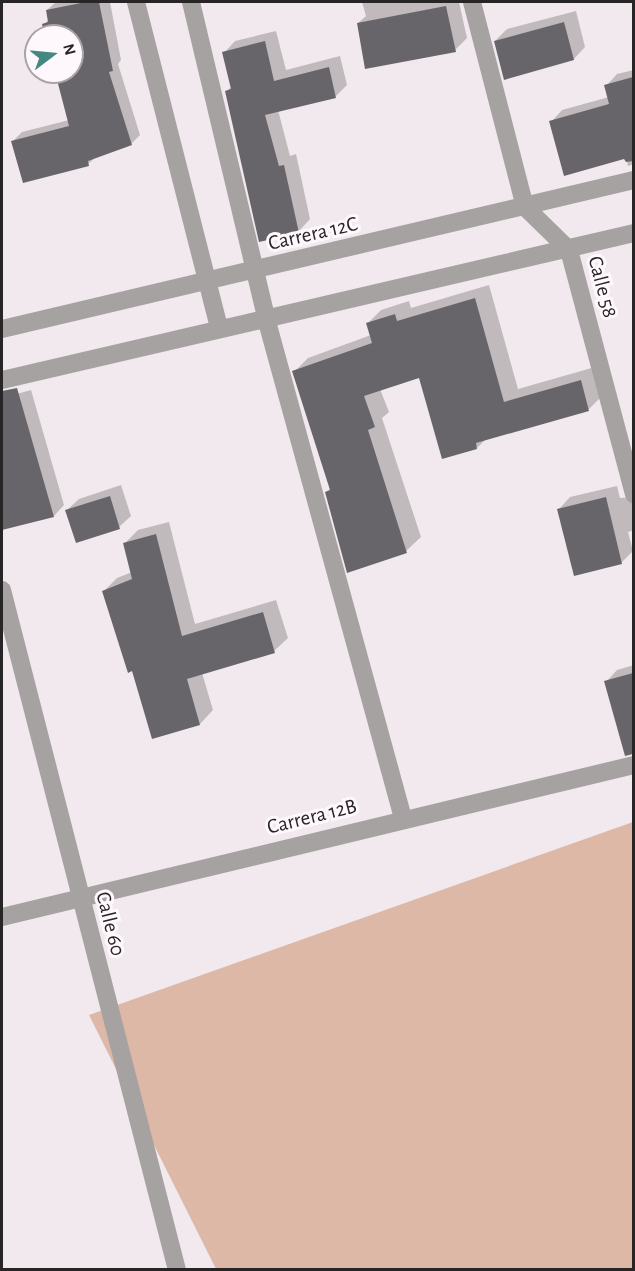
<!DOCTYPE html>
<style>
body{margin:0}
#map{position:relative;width:635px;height:1271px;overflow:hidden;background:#f1e9ed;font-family:"Alegreya Sans",sans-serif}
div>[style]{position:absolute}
.green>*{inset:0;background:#deb8a7}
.shadow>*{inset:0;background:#0003}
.building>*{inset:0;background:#68656a}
.minor>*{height:18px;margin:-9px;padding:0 9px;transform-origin:9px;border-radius:9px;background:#a6a2a2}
span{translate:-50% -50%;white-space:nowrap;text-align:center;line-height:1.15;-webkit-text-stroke:6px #fef7fb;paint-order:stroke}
.street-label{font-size:21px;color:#272526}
.frame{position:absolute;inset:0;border:3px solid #272526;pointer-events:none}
.north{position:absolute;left:24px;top:24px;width:60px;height:60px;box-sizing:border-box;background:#fef7fb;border:2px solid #a8a3a6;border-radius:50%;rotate:74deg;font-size:16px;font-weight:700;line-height:24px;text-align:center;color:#272526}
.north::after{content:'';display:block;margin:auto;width:21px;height:27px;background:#438981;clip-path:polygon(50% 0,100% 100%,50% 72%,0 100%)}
</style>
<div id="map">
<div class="green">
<i style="clip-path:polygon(633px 822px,633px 1269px,216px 1269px,89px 1015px)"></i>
</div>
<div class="shadow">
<i style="clip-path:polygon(56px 2px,110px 2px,121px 60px,118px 64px,140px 135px,131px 144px,96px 157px,88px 164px,13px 141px,22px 132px,69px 120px,56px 72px,72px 72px,72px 36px,47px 36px,44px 25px,49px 19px,47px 10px)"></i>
<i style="clip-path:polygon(362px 2px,459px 2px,467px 38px,455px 50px,358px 23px,366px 16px)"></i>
<i style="clip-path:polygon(576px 11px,585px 47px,574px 59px,495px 41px,507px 29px)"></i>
<i style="clip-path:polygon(276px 31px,286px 70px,340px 56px,347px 85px,336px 96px,278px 110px,290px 156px,296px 154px,310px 219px,299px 231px,261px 240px,227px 91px,232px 86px,224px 53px,235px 41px)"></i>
<i style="clip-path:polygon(634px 70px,634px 164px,628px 166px,626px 157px,551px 122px,562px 110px,609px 97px,606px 86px,617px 74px)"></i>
<i style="clip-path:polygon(489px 285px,518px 389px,595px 367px,603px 395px,589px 409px,486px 439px,477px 448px,420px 376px,380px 389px,389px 412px,382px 418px,421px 537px,406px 551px,327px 492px,331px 488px,294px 372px,308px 358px,371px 335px,367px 324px,381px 310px,409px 301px,411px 308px)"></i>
<i style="clip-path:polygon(31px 390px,64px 505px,54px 516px,2px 529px,2px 398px)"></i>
<i style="clip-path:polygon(121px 485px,131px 516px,119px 527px,67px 510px,79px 499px)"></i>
<i style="clip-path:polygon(617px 486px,620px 498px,634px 497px,634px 530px,628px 532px,633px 551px,621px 563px,559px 509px,570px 497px)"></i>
<i style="clip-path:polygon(169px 522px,195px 624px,276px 600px,288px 638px,274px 651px,202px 673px,213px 710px,200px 724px,153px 737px,133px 670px,104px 591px,117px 578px,132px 572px,125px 543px,138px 530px)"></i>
<i style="clip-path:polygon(634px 665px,634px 721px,618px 725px,606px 682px,617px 670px)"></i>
</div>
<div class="building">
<i style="clip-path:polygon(86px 2px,99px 2px,113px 71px,109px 72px,132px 145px,88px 161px,89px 166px,23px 183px,11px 141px,69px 126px,55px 72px,72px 72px,72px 36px,45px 36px,42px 24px,48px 22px,46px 10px)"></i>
<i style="clip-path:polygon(446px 6px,456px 52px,365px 69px,357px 23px)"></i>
<i style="clip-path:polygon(564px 22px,574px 60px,504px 80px,494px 41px)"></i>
<i style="clip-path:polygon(265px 41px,274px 81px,329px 67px,336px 98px,265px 115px,279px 166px,284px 165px,299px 233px,259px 242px,225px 91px,231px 89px,222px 52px)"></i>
<i style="clip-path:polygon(633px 77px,633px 161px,626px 162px,624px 159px,564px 176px,549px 121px,609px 104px,604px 85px)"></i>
<i style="clip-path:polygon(475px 298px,504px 402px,581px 380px,589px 411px,476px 443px,477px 449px,442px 459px,419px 378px,364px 396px,375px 427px,368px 430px,407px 553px,347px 573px,325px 492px,330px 490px,292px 371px,372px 343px,366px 323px,395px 314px,397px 321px)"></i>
<i style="clip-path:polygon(17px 388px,54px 517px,2px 530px,2px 391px)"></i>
<i style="clip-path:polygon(110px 496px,120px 529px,76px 543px,65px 510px)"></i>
<i style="clip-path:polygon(606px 497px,622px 564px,574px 576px,557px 509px)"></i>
<i style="clip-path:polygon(156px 534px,182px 636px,263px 612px,275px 653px,187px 679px,200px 725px,152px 739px,132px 671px,128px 673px,102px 591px,132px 579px,123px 543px)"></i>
<i style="clip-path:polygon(633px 673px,633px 754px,625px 756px,604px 681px)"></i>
</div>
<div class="minor">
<i style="left:136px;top:2px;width:336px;rotate:75.7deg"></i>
<i style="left:191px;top:2px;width:325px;rotate:76.6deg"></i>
<i style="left:266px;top:318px;width:518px;rotate:74.68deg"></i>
<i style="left:472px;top:2px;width:212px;rotate:75.5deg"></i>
<i style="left:525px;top:207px;width:62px;rotate:44.3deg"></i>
<i style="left:569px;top:250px;width:253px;rotate:75.1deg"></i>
<i style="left:2px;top:329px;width:649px;rotate:-13.27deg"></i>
<i style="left:2px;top:380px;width:649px;rotate:-13.09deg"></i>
<i style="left:2px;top:590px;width:702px;rotate:75.57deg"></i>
<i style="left:2px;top:917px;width:650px;rotate:-13.52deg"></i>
</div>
<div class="street-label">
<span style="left:313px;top:234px;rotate:-13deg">Carrera 12C</span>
<span style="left:602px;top:287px;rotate:75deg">Calle 58</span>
<span style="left:312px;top:817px;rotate:-14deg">Carrera 12B</span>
<span style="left:110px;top:924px;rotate:76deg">Calle 60</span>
</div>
<div class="frame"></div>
<div class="north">N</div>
</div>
